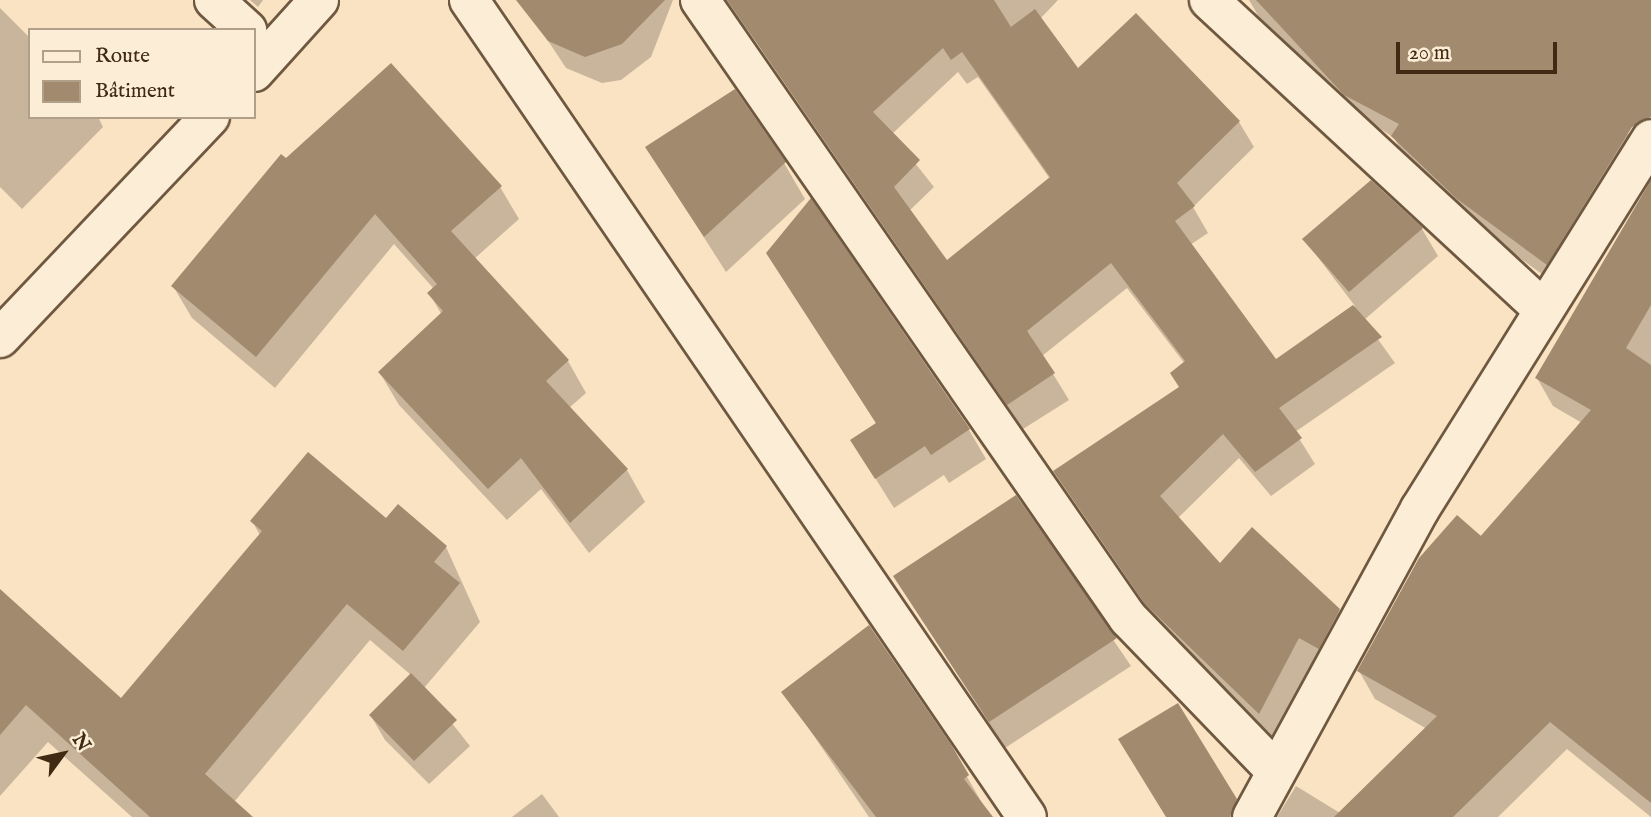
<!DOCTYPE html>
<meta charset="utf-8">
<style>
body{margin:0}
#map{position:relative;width:1651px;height:817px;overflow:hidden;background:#fae3c2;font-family:"IM FELL English",serif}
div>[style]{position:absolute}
.shadow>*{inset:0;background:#0003}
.building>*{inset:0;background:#a18a6e}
.roads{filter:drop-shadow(2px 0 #6f5840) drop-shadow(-2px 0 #6f5840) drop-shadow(0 2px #6f5840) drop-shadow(0 -2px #6f5840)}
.minor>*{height:38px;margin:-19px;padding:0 19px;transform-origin:19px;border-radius:19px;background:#fcedd7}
span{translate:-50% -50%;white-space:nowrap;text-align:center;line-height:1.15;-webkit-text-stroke:5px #fcedd7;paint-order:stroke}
.legend{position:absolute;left:28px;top:28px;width:228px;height:91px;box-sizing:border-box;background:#fcedd7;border:2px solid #b19f89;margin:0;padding:9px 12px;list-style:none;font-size:21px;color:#412a14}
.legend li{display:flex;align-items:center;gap:14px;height:35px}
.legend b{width:35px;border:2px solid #b19f89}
.north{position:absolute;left:28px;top:719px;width:70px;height:70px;-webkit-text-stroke:5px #fcedd7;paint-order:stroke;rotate:57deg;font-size:19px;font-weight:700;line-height:28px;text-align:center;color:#412a14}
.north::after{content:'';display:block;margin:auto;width:24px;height:32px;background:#412a14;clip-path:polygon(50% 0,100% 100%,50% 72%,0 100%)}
.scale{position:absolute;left:1396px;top:42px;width:161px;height:32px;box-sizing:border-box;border:4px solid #412a14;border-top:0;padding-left:9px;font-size:21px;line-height:24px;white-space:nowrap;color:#412a14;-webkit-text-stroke:5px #fcedd7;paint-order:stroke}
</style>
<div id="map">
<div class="shadow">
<i style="clip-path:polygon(250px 0,263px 0,258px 7px)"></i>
<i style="clip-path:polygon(534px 0,673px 0,651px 57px,621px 80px,602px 83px,566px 68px,537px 24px)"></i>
<i style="clip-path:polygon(evenodd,716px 0,1058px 0,1040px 19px,1078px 71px,1239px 122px,1254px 147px,1193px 207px,1208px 233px,1190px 245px,1275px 362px,1355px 306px,1304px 239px,1371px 182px,1422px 229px,1438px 256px,1364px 320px,1395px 363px,1295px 432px,1315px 464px,1271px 496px,1239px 458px,1178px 518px,1220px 565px,1339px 610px,1354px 636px,1333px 674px,1313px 662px,1274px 738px,1162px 630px,1055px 471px,1181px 388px,1185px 364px,1127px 288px,1042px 356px,1069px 400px,1023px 429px,775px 66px,734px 13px,716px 0,958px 72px,967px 84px,978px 77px,1050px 179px,946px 262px,909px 211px,934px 187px,892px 134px,958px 72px)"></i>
<i style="clip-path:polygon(1249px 0,1472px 0,1628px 133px,1643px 158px,1561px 288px,1473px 224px,1407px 161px,1394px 138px,1339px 101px,1328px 81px,1263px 24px)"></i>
<i style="clip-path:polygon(0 8px,30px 38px,30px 117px,98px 117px,103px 127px,22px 209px,0 187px)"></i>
<i style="clip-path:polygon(647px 148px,784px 163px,805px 199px,726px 272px)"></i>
<i style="clip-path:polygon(286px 161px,500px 187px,519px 219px,474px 259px,568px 361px,586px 393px,569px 408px,627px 470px,645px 502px,589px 553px,541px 489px,507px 520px,399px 405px,380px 373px,442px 315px,429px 293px,434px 289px,394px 244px,275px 388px,192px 318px,173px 286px)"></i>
<i style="clip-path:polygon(1651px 185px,1651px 817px,1567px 749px,1498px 817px,1277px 817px,1296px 786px,1340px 813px,1427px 729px,1375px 699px,1359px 671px,1582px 423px,1553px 406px,1537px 378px)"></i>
<i style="clip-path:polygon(768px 253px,969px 430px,986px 459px,949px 483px,944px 475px,894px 508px,852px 441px,877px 425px)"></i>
<i style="clip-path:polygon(1016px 497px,1131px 666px,1005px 748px,911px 603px)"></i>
<i style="clip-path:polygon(398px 507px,446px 547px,480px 622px,424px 688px,470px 746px,429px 784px,385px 740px,371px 716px,411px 675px,370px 640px,234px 802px,251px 817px,132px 817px,48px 742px,0 796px,0 615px,121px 700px,260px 535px,252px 521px,387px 520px)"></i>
<i style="clip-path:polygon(784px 692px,950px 747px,990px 817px,869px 817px)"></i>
<i style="clip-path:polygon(542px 794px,559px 817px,512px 817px)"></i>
<i style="clip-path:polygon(1235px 800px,1245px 817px,1167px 817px)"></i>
</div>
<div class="building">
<i style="clip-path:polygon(516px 0,665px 0,622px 44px,585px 57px,548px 41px)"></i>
<i style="clip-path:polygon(evenodd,727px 0,994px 0,1011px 27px,1035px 9px,1078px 68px,1136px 13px,1240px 121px,1177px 183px,1195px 206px,1175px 221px,1276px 359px,1353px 305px,1382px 337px,1279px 408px,1302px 438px,1255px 472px,1223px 434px,1160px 496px,1220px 563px,1252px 527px,1340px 609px,1319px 649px,1299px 638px,1259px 714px,1145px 604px,1053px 471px,1179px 387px,1170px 373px,1185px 361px,1111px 263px,1027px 331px,1055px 373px,1007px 405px,727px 0,943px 48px,951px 60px,962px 52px,1050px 177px,947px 260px,894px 187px,920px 160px,873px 112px,943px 48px)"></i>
<i style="clip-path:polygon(1256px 0,1651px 0,1651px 117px,1632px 127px,1547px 265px,1457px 199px,1391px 136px,1399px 124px,1344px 95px)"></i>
<i style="clip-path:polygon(391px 63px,502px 186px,451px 231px,569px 360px,546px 381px,628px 469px,570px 523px,521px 458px,488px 489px,378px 372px,443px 311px,427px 293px,437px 284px,375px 214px,256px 357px,171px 286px,281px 154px,286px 158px)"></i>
<i style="clip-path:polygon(735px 89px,786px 162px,704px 237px,645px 147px)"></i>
<i style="clip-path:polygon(1371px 180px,1423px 228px,1349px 292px,1302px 239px)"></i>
<i style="clip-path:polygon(1651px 180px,1651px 305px,1626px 348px,1651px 365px,1651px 803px,1550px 722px,1453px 817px,1334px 817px,1437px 716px,1357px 671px,1419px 558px,1457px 515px,1481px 536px,1591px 410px,1535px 378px)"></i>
<i style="clip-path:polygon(811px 198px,970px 429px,931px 455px,925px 446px,875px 479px,850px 440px,876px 423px,766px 253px)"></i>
<i style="clip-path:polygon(308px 452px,386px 518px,398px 504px,447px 546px,434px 562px,460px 583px,403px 651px,347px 604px,205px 774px,253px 817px,150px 817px,26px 705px,0 735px,0 589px,121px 698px,262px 531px,250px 521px)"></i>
<i style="clip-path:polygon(1016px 495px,1117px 638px,989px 722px,893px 576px)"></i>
<i style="clip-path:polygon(869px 625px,952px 746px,969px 775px,964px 779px,993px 817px,876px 817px,781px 692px)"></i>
<i style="clip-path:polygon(411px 673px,457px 720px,414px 761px,369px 715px)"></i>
<i style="clip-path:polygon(1178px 703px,1237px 799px,1230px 817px,1166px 817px,1118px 739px)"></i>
</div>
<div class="roads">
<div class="minor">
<i style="left:214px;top:0;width:45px;rotate:42.3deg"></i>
<i style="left:469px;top:0;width:989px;rotate:55.67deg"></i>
<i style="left:700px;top:0;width:752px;rotate:55.3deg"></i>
<i style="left:1128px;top:618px;width:211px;rotate:46deg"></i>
<i style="left:1209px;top:0;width:452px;rotate:42.8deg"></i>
<i style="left:254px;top:72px;width:97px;rotate:-47.9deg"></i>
<i style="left:0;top:338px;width:305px;rotate:-46.5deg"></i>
<i style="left:1252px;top:817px;width:351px;rotate:-61.4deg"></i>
<i style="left:1420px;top:509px;width:436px;rotate:-58deg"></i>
</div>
</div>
<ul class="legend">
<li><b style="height:9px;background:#fcedd7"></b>Route</li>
<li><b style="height:19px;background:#a18a6e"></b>Bâtiment</li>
</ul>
<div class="north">N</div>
<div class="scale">20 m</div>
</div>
